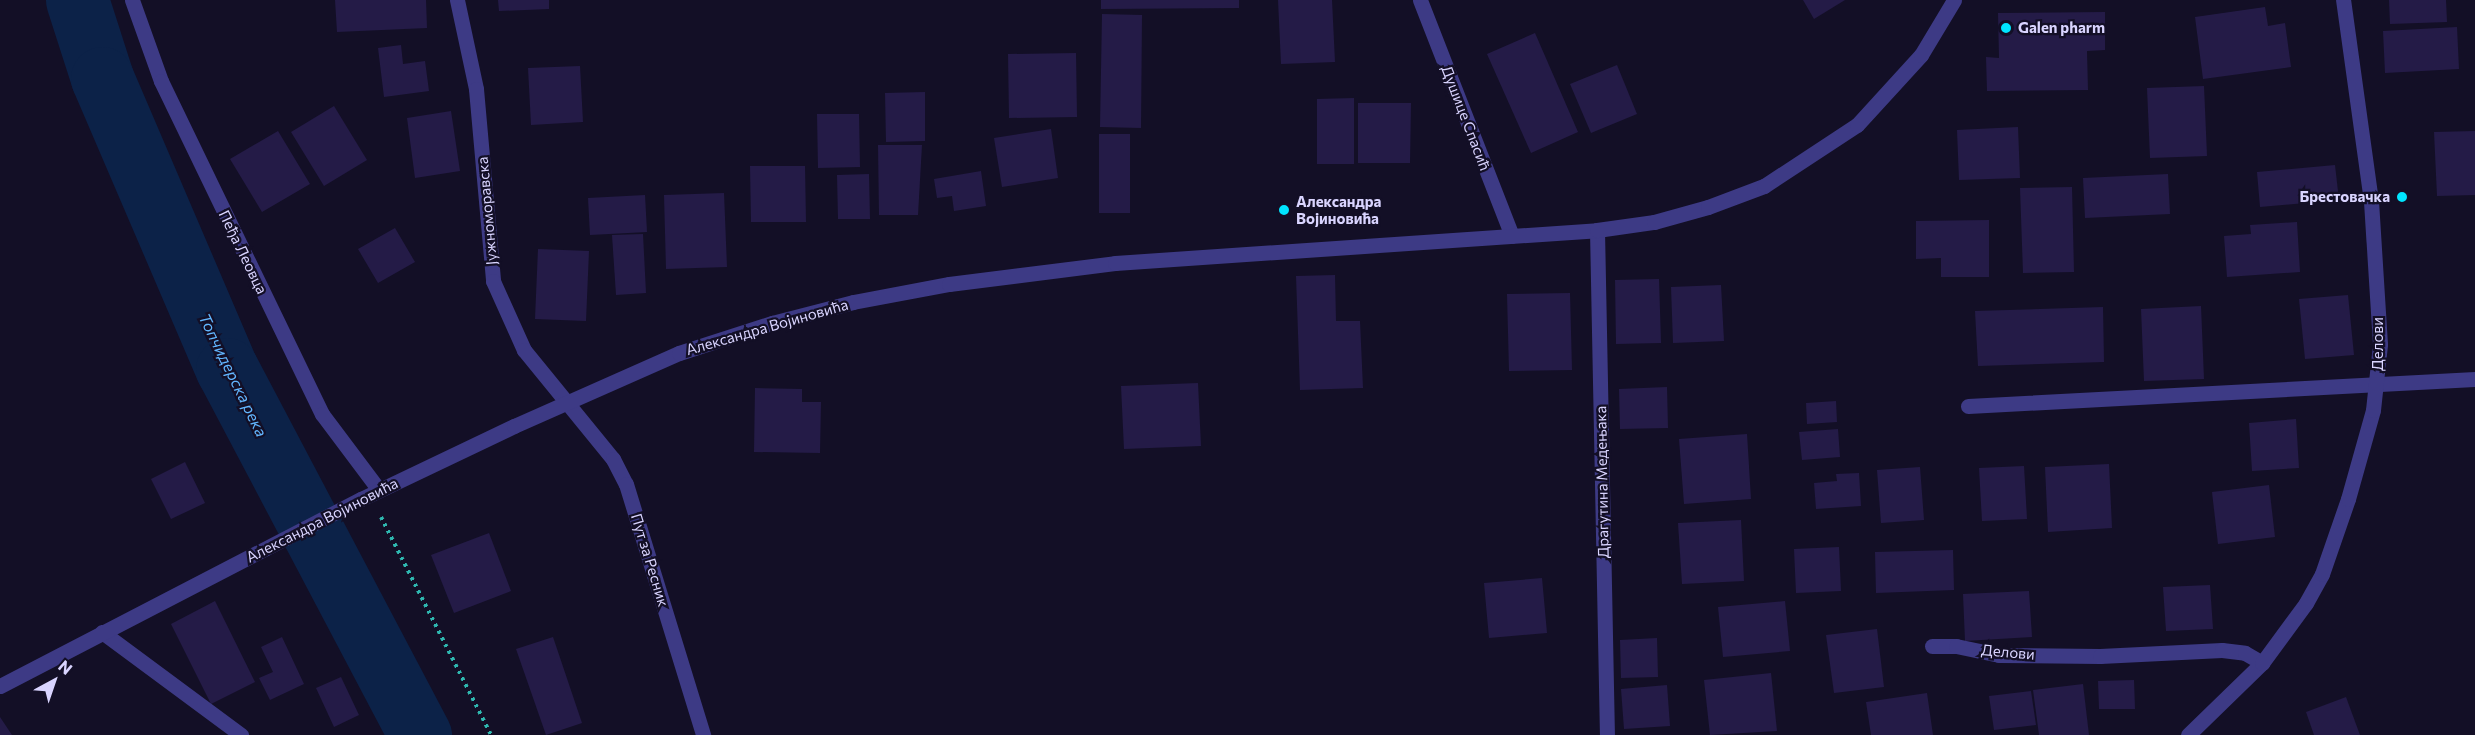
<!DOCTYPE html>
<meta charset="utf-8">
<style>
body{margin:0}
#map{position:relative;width:2475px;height:735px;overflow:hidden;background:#130f26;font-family:Commissioner,sans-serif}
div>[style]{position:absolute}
.river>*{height:63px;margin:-31.5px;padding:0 31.5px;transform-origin:31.5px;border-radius:31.5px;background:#0c2248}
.building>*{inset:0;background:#241b47}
.path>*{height:4px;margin-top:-2px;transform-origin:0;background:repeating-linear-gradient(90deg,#2fb8b0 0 3px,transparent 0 7.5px)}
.minor>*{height:15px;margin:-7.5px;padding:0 7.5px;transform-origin:7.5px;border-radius:7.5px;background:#3d3a85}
.dots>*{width:16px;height:16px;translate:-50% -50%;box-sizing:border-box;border:3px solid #130f26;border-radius:50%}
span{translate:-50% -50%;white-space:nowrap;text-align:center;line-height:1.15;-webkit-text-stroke:4.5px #130f26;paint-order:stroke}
.poi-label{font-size:15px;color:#d9d4ff;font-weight:700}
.left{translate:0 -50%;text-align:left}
.right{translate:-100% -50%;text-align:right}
.street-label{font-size:15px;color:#d9d4ff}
.water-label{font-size:16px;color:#62b6ff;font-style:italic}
.north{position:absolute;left:24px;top:651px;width:60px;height:60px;-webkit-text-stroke:4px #130f26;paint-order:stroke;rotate:40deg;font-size:16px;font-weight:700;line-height:24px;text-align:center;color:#d9d4ff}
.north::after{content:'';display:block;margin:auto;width:21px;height:27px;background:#d9d4ff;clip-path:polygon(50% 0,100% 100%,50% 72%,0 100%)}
</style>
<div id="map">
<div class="river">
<i style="left:77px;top:0;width:82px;rotate:72.2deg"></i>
<i style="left:102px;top:78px;width:317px;rotate:66.8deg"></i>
<i style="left:227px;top:369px;width:414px;rotate:62.2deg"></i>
</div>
<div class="building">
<i style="clip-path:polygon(335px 0,426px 0,427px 28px,337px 32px)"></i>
<i style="clip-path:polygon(498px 0,549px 0,549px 9px,499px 11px)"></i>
<i style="clip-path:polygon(1101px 0,1239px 0,1239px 8px,1101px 9px)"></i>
<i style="clip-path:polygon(1278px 0,1332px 0,1335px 62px,1281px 64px)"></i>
<i style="clip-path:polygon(1803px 0,1845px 0,1814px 19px)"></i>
<i style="clip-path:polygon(2389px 0,2446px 0,2447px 22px,2390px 24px)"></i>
<i style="clip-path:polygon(2265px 7px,2268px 26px,2285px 23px,2291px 67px,2203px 79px,2195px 17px)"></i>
<i style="clip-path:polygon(2105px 12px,2105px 50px,2087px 51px,2088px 90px,1987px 91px,1986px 57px,1999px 58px,1998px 13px)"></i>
<i style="clip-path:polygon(1102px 14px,1142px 15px,1141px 128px,1100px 127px)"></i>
<i style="clip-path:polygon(2457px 27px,2459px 69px,2385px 73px,2383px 31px)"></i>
<i style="clip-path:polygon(1535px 33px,1578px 132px,1531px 153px,1487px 54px)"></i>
<i style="clip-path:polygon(401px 45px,403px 64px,425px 61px,429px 91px,384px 97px,378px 48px)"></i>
<i style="clip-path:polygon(1076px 53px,1077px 117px,1009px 118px,1008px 54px)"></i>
<i style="clip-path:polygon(1617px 65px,1637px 114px,1591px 133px,1570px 84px)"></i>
<i style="clip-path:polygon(580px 66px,583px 122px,531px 125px,528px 68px)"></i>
<i style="clip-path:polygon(2204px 86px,2207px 156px,2150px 158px,2147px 88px)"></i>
<i style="clip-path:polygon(925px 92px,925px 141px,886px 142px,885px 93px)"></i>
<i style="clip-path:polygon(1354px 98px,1354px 164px,1317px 164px,1317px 99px)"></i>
<i style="clip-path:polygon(1358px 103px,1411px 103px,1410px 163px,1358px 163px)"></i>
<i style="clip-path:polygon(334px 106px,367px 160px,324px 186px,291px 132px)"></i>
<i style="clip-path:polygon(451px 111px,460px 171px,415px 178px,407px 118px)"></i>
<i style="clip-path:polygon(817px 114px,859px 114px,860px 167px,818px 168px)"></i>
<i style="clip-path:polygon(2018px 127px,2020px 178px,1959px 180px,1957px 130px)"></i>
<i style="clip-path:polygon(1051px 129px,1058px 178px,1002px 187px,994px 138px)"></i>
<i style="clip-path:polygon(278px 131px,310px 184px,262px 212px,230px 159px)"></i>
<i style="clip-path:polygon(2475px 131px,2475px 195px,2437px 196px,2434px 132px)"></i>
<i style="clip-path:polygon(1099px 134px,1130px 134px,1130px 213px,1099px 213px)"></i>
<i style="clip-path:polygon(878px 145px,922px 145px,918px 215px,879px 215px)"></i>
<i style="clip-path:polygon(2335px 165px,2339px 200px,2260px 207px,2257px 172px)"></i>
<i style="clip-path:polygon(750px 166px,805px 166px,806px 222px,751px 222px)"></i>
<i style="clip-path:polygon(981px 171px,986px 206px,954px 211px,952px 196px,937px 198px,934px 179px)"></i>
<i style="clip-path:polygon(869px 174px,870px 219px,838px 219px,837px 175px)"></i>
<i style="clip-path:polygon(2168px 174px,2170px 214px,2085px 218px,2083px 178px)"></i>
<i style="clip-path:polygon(2072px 187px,2074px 272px,2023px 273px,2020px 188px)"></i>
<i style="clip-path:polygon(724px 193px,727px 267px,666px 269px,664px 195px)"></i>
<i style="clip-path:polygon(645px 195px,647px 232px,590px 235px,588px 198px)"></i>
<i style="clip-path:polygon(1989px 220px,1989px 277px,1941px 277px,1941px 258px,1916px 259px,1916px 221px)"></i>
<i style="clip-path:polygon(2297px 222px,2300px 272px,2227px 277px,2224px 236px,2251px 234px,2250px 225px)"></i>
<i style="clip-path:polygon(395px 228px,415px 262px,378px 283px,358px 249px)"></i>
<i style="clip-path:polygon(643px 234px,646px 293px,616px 295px,612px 235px)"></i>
<i style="clip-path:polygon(538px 249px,589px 251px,586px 321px,535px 319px)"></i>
<i style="clip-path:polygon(1335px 275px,1336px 321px,1360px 321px,1363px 388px,1300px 390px,1296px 276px)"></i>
<i style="clip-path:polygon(1659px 279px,1661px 343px,1616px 344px,1615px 280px)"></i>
<i style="clip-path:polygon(1721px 285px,1724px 341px,1673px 343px,1671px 287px)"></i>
<i style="clip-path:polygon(1570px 293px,1572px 370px,1509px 371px,1507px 294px)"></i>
<i style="clip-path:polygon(2348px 295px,2354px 355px,2305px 359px,2299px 299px)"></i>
<i style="clip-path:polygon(2201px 306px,2204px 379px,2144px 381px,2141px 309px)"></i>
<i style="clip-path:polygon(2103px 307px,2104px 362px,1978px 366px,1975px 311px)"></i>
<i style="clip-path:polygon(1198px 383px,1201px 446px,1124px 449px,1121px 386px)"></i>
<i style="clip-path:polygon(1667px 387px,1668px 428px,1620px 429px,1619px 389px)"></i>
<i style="clip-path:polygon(755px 388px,802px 389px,802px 402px,821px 402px,820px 453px,754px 452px)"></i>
<i style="clip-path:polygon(1836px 401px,1837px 422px,1807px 424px,1806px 403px)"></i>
<i style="clip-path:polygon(2296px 419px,2299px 468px,2252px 471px,2249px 423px)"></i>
<i style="clip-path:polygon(1838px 429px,1840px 457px,1802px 460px,1799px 432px)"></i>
<i style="clip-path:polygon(1747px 434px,1751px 499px,1684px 504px,1679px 439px)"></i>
<i style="clip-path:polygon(185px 462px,205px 503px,171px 519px,151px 479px)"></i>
<i style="clip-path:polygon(2109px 464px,2112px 528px,2048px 532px,2045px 467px)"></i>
<i style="clip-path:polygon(2024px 466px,2027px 519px,1982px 521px,1979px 468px)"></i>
<i style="clip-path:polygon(1920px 467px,1924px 520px,1881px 523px,1877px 470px)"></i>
<i style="clip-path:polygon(1859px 473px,1861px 506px,1816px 509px,1814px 483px,1837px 481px,1836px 474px)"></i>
<i style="clip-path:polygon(2269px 485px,2275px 537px,2218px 544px,2212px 492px)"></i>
<i style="clip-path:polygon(1741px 520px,1744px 581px,1682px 584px,1678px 523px)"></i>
<i style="clip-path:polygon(489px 533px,511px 591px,454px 613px,431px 555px)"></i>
<i style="clip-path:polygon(1839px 547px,1841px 591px,1796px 593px,1794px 549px)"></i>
<i style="clip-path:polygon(1953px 550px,1954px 590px,1876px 593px,1875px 552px)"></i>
<i style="clip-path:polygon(1542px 578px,1547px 633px,1489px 638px,1484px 583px)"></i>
<i style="clip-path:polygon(2210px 585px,2213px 629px,2166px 631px,2163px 587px)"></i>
<i style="clip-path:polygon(2029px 591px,2032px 637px,1965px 641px,1963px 594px)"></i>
<i style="clip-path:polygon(215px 601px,255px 682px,211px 704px,171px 624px)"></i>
<i style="clip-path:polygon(1785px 601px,1790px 651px,1723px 657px,1718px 607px)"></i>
<i style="clip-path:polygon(1877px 629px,1884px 687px,1834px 693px,1826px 635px)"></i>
<i style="clip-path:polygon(282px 637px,304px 684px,270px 700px,259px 678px,273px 672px,261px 647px)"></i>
<i style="clip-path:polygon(553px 637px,582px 723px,546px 735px,516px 649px)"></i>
<i style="clip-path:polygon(1657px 638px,1658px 677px,1621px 678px,1620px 640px)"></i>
<i style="clip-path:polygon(1771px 673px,1777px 731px,1710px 735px,1704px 680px)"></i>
<i style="clip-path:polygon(341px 677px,359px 715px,334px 727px,316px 688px)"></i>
<i style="clip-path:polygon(2134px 680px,2135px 709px,2099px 709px,2098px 681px)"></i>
<i style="clip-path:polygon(2083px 684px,2089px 735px,2039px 735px,2033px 690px)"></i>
<i style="clip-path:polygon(1667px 685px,1670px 726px,1624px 729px,1621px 689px)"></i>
<i style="clip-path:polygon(2031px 691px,2036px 725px,1994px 730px,1989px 696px)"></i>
<i style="clip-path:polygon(1927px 693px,1933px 735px,1871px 735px,1866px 702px)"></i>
<i style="clip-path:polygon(2346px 697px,2360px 735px,2314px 735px,2306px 712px)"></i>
<i style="clip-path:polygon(0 717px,12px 735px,0 735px)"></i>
</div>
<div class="path">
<i style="left:381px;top:517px;width:244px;rotate:63.2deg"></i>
</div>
<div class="minor">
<i style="left:132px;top:0;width:86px;rotate:70.3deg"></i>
<i style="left:161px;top:81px;width:370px;rotate:64.2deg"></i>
<i style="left:322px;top:414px;width:95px;rotate:53.1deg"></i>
<i style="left:457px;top:0;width:91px;rotate:77.9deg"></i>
<i style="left:476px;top:89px;width:193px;rotate:84.9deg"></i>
<i style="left:493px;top:281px;width:76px;rotate:65.8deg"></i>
<i style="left:524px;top:350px;width:141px;rotate:50.8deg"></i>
<i style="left:613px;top:459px;width:28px;rotate:63deg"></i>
<i style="left:626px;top:484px;width:263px;rotate:72.9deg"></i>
<i style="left:1420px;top:0;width:253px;rotate:68.7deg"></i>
<i style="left:1597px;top:230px;width:505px;rotate:88.87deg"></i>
<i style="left:1968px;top:406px;width:508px;rotate:-3.05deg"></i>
<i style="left:102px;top:632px;width:173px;rotate:36.5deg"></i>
<i style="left:1932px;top:646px;width:24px"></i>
<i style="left:1956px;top:646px;width:44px;rotate:11.8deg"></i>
<i style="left:1999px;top:655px;width:101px;rotate:0.6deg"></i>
<i style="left:2100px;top:656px;width:122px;rotate:-2.8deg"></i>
<i style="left:2222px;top:650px;width:23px;rotate:7deg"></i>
<i style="left:2245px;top:653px;width:20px;rotate:30deg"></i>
<i style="left:0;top:686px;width:407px;rotate:-27.4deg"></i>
<i style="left:361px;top:499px;width:170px;rotate:-25.5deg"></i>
<i style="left:514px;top:426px;width:180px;rotate:-23.9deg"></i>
<i style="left:679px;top:353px;width:98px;rotate:-17.9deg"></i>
<i style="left:772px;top:323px;width:84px;rotate:-14.5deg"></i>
<i style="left:853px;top:302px;width:98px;rotate:-10.6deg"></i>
<i style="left:949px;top:284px;width:167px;rotate:-7.2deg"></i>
<i style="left:1115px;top:263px;width:483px;rotate:-3.9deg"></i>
<i style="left:1597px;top:230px;width:58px;rotate:-8deg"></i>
<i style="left:1654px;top:222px;width:56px;rotate:-15.5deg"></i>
<i style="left:1708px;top:207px;width:60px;rotate:-20.6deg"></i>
<i style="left:1764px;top:186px;width:111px;rotate:-33.3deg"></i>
<i style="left:1857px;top:125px;width:95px;rotate:-47.6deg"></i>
<i style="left:1921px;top:55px;width:64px;rotate:-59deg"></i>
<i style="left:2188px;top:735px;width:103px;rotate:-44.2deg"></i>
<i style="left:2262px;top:663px;width:74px;rotate:-53.7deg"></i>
<i style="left:2306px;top:603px;width:33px;rotate:-61deg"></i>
<i style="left:2322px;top:574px;width:79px;rotate:-70.9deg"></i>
<i style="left:2348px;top:499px;width:92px;rotate:-74.3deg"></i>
<i style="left:2373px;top:410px;width:66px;rotate:-83.9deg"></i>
<i style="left:2380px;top:344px;width:143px;rotate:-93.6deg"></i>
<i style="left:2371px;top:201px;width:203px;rotate:-97.9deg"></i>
</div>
<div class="dots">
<i style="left:2006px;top:28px;background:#00e5ff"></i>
<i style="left:2402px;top:197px;background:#00e5ff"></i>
<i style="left:1284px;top:210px;background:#00e5ff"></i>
</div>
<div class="poi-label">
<span class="left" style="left:2018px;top:28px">Galen pharm</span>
<span class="right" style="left:2390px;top:197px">Брестовачка</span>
<span class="left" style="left:1296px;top:210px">Александра<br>Војиновића</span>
</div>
<div class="street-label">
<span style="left:1466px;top:118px;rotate:69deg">Душице Спасић</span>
<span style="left:487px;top:211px;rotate:-95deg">Јужноморавска</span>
<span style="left:243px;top:252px;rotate:64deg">Пеђа Леовца</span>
<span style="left:767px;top:327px;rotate:-16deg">Александра Војиновића</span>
<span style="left:2378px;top:344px;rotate:-90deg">Делови</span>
<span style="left:1602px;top:482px;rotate:-91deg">Драгутина Медењака</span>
<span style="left:322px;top:520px;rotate:-27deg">Александра Војиновића</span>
<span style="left:650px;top:560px;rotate:73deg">Пут за Ресник</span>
<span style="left:2008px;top:652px;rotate:5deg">Делови</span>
</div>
<div class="water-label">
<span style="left:233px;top:375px;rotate:64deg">Топчидерска река</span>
</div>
<div class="north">N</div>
</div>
